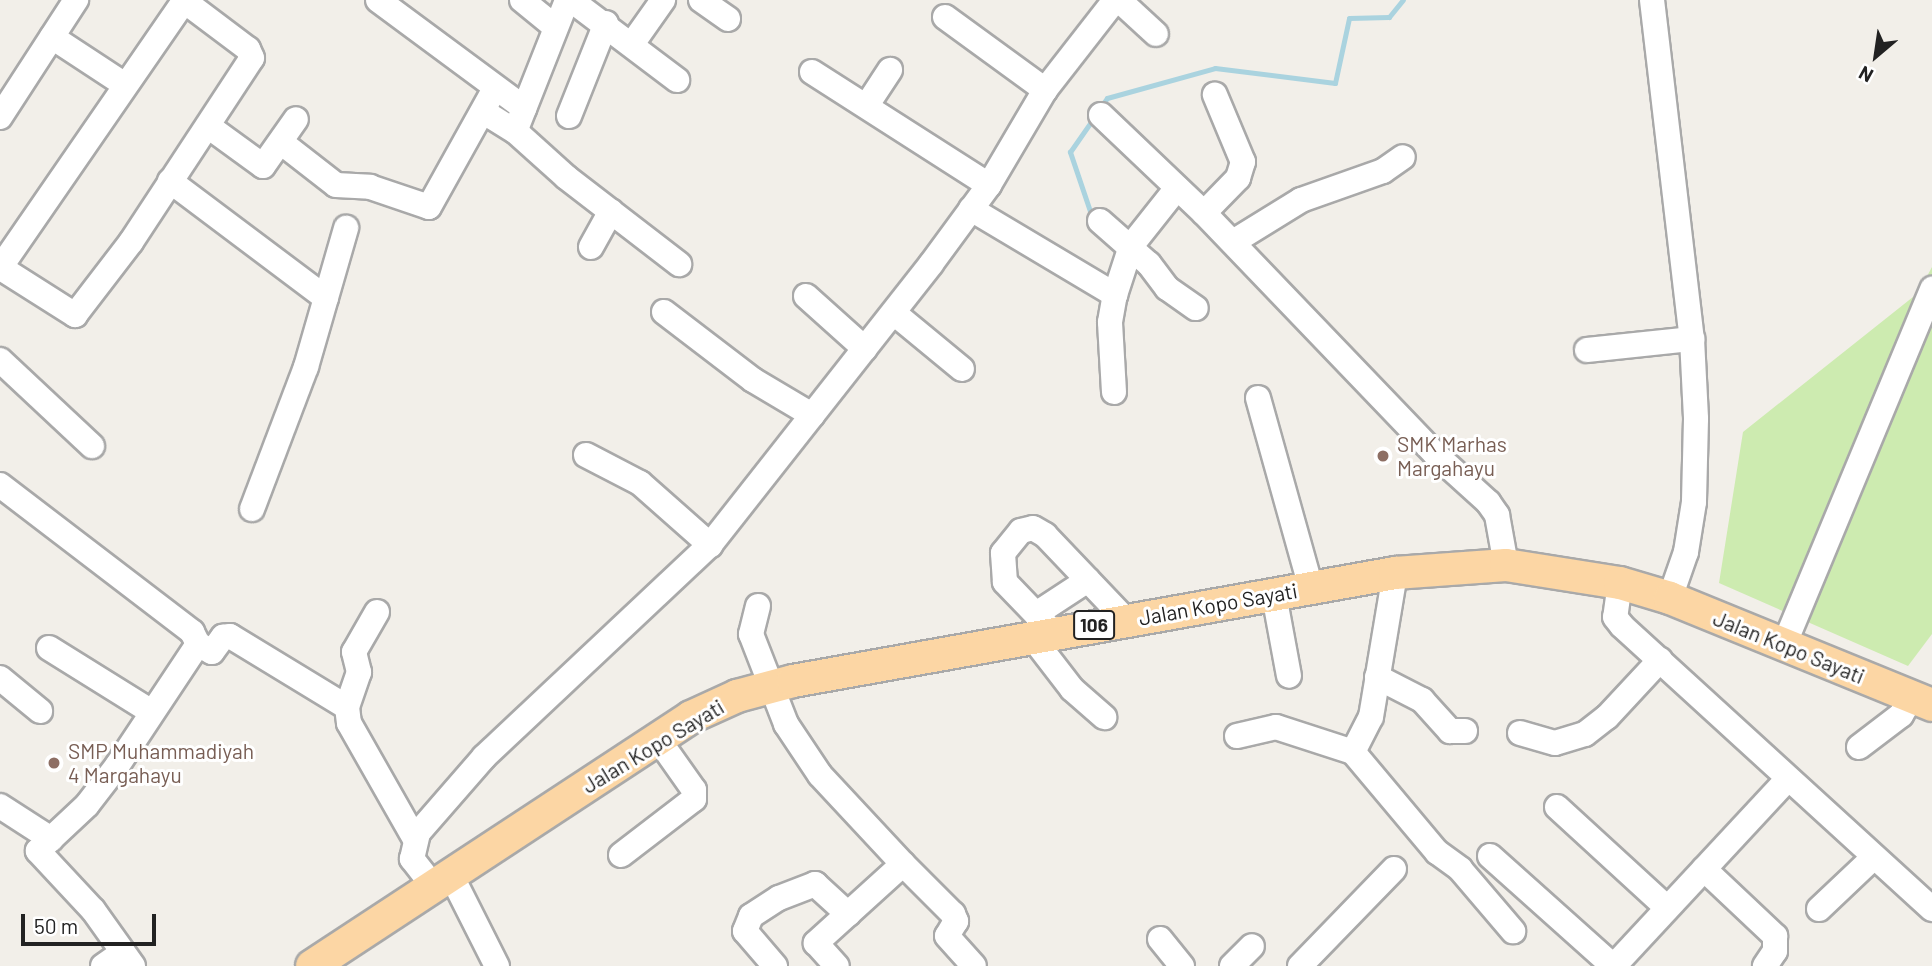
<!DOCTYPE html>
<style>
body{margin:0}
#map{position:relative;width:1932px;height:966px;overflow:hidden;background:#f2efe9;font-family:Barlow,sans-serif}
div>[style]{position:absolute}
.grass>*{inset:0;background:#cdebb0}
.stream>*{height:5px;margin:-2.5px;padding:0 2.5px;transform-origin:2.5px;border-radius:2.5px;background:#aad3df}
.roads{filter:drop-shadow(2px 0 #a9a9a9) drop-shadow(-2px 0 #a9a9a9) drop-shadow(0 2px #a9a9a9) drop-shadow(0 -2px #a9a9a9)}
.minor>*{height:24px;margin:-12px;padding:0 12px;transform-origin:12px;border-radius:12px;background:#fff}
.major>*{height:32px;margin:-16px;padding:0 16px;transform-origin:16px;border-radius:16px;background:#fcd6a4}
.dots>*{width:19px;height:19px;translate:-50% -50%;box-sizing:border-box;border:4px solid #fff;border-radius:50%}
span{translate:-50% -50%;white-space:nowrap;text-align:center;line-height:1.15;-webkit-text-stroke:6px #fff;paint-order:stroke}
.shield-label span{padding:2px 5px;background:#fff;border:2px solid;border-radius:5px;-webkit-text-stroke-width:0}
.shield-label{font-size:19px;color:#222;font-weight:700}
.education-label{font-size:21px;color:#785e54}
.left{translate:0 -50%;text-align:left}
.street-label{font-size:21px;color:#222}
.north{position:absolute;left:1841px;top:21px;width:70px;height:70px;-webkit-text-stroke:5px #fff;paint-order:stroke;rotate:209deg;font-size:19px;font-weight:700;line-height:28px;text-align:center;color:#222}
.north::after{content:'';display:block;margin:auto;width:24px;height:32px;background:#222;clip-path:polygon(50% 0,100% 100%,50% 72%,0 100%)}
.scale{position:absolute;left:21px;top:914px;width:135px;height:32px;box-sizing:border-box;border:4px solid #222;border-top:0;padding-left:9px;font-size:21px;line-height:24px;white-space:nowrap;color:#222;-webkit-text-stroke:5px #fff;paint-order:stroke}
</style>
<div id="map">
<div class="grass">
<i style="clip-path:polygon(1932px 267px,1932px 634px,1908px 666px,1719px 583px,1743px 432px,1918px 293px)"></i>
</div>
<div class="stream">
<i style="left:1100px;top:108px;width:12px;rotate:-55deg"></i>
<i style="left:1107px;top:98px;width:112px;rotate:-15.5deg"></i>
<i style="left:1215px;top:68px;width:121px;rotate:7.1deg"></i>
<i style="left:1335px;top:83px;width:66px;rotate:-77.8deg"></i>
<i style="left:1349px;top:18px;width:40px;rotate:-1.4deg"></i>
<i style="left:1389px;top:17px;width:22px;rotate:-51deg"></i>
<i style="left:1092px;top:217px;width:69px;rotate:-108.7deg"></i>
<i style="left:1070px;top:152px;width:44px;rotate:-55.2deg"></i>
</div>
<div class="roads">
<div class="minor">
<i style="left:378px;top:0;width:182px;rotate:36.5deg"></i>
<i style="left:522px;top:0;width:41px;rotate:39.1deg"></i>
<i style="left:571px;top:0;width:133px;rotate:37deg"></i>
<i style="left:701px;top:0;width:33px;rotate:35deg"></i>
<i style="left:1119px;top:0;width:50px;rotate:42.6deg"></i>
<i style="left:1652px;top:0;width:341px;rotate:83.3deg"></i>
<i style="left:1692px;top:339px;width:80px;rotate:87.1deg"></i>
<i style="left:1696px;top:419px;width:83px;rotate:91.4deg"></i>
<i style="left:1694px;top:502px;width:51px;rotate:99.1deg"></i>
<i style="left:1686px;top:552px;width:49px;rotate:109.2deg"></i>
<i style="left:945px;top:17px;width:124px;rotate:36.1deg"></i>
<i style="left:52px;top:37px;width:87px;rotate:33.3deg"></i>
<i style="left:632px;top:44px;width:54px;rotate:-54.8deg"></i>
<i style="left:812px;top:72px;width:210px;rotate:32.6deg"></i>
<i style="left:867px;top:105px;width:42px;rotate:-56.7deg"></i>
<i style="left:484px;top:112px;width:36px;rotate:32deg"></i>
<i style="left:515px;top:131px;width:69px;rotate:42deg"></i>
<i style="left:566px;top:177px;width:143px;rotate:37.6deg"></i>
<i style="left:1101px;top:115px;width:142px;rotate:43.6deg"></i>
<i style="left:1204px;top:213px;width:49px;rotate:-45.8deg"></i>
<i style="left:1238px;top:178px;width:17px;rotate:-73deg"></i>
<i style="left:1243px;top:162px;width:73px;rotate:-112.7deg"></i>
<i style="left:569px;top:116px;width:100px;rotate:-68.3deg"></i>
<i style="left:0;top:117px;width:140px;rotate:-57deg"></i>
<i style="left:518px;top:124px;width:133px;rotate:-68.4deg"></i>
<i style="left:208px;top:126px;width:68px;rotate:36deg"></i>
<i style="left:263px;top:166px;width:57px;rotate:-54.9deg"></i>
<i style="left:282px;top:143px;width:68px;rotate:37.9deg"></i>
<i style="left:336px;top:185px;width:34px;rotate:3deg"></i>
<i style="left:370px;top:187px;width:62px;rotate:18.7deg"></i>
<i style="left:429px;top:207px;width:134px;rotate:-60.9deg"></i>
<i style="left:170px;top:181px;width:195px;rotate:36.9deg"></i>
<i style="left:971px;top:209px;width:168px;rotate:30.8deg"></i>
<i style="left:1204px;top:213px;width:334px;rotate:46.2deg"></i>
<i style="left:1435px;top:454px;width:72px;rotate:42.2deg"></i>
<i style="left:1488px;top:502px;width:16px;rotate:55deg"></i>
<i style="left:1497px;top:515px;width:51px;rotate:79.8deg"></i>
<i style="left:1100px;top:221px;width:65px;rotate:41.3deg"></i>
<i style="left:1149px;top:264px;width:30px;rotate:53deg"></i>
<i style="left:1167px;top:288px;width:35px;rotate:35deg"></i>
<i style="left:1233px;top:242px;width:80px;rotate:-31.7deg"></i>
<i style="left:1301px;top:200px;width:87px;rotate:-19.5deg"></i>
<i style="left:1383px;top:171px;width:24px;rotate:-35deg"></i>
<i style="left:591px;top:247px;width:41px;rotate:-60.9deg"></i>
<i style="left:0;top:268px;width:326px;rotate:-55.4deg"></i>
<i style="left:1px;top:268px;width:88px;rotate:32.4deg"></i>
<i style="left:75px;top:315px;width:92px;rotate:-52.5deg"></i>
<i style="left:131px;top:242px;width:220px;rotate:-56.7deg"></i>
<i style="left:252px;top:58px;width:10px;rotate:-114deg"></i>
<i style="left:248px;top:49px;width:80px;rotate:-143.1deg"></i>
<i style="left:806px;top:296px;width:79px;rotate:41.9deg"></i>
<i style="left:664px;top:312px;width:112px;rotate:37.4deg"></i>
<i style="left:753px;top:380px;width:69px;rotate:30.7deg"></i>
<i style="left:894px;top:313px;width:88px;rotate:39.5deg"></i>
<i style="left:1587px;top:350px;width:106px;rotate:-6deg"></i>
<i style="left:0;top:360px;width:126px;rotate:43.1deg"></i>
<i style="left:1114px;top:392px;width:70px;rotate:-93.3deg"></i>
<i style="left:1110px;top:322px;width:27px;rotate:-80deg"></i>
<i style="left:1115px;top:295px;width:52px;rotate:-71.9deg"></i>
<i style="left:1131px;top:246px;width:74px;rotate:-51.6deg"></i>
<i style="left:1258px;top:398px;width:197px;rotate:74.4deg"></i>
<i style="left:586px;top:455px;width:61px;rotate:27.4deg"></i>
<i style="left:640px;top:483px;width:94px;rotate:41.5deg"></i>
<i style="left:0;top:485px;width:242px;rotate:37.4deg"></i>
<i style="left:192px;top:632px;width:13px;rotate:63deg"></i>
<i style="left:252px;top:509px;width:152px;rotate:-69.2deg"></i>
<i style="left:306px;top:367px;width:145px;rotate:-73.9deg"></i>
<i style="left:1620px;top:583px;width:34px;rotate:98deg"></i>
<i style="left:1615px;top:617px;width:11px;rotate:52deg"></i>
<i style="left:1622px;top:626px;width:420px;rotate:42.4deg"></i>
<i style="left:1274px;top:595px;width:82px;rotate:79.5deg"></i>
<i style="left:758px;top:606px;width:29px;rotate:104deg"></i>
<i style="left:751px;top:634px;width:97px;rotate:68.7deg"></i>
<i style="left:786px;top:724px;width:61px;rotate:56.3deg"></i>
<i style="left:820px;top:775px;width:122px;rotate:47deg"></i>
<i style="left:903px;top:864px;width:118px;rotate:137.8deg"></i>
<i style="left:816px;top:943px;width:31px;rotate:48deg"></i>
<i style="left:377px;top:612px;width:46px;rotate:119.9deg"></i>
<i style="left:354px;top:652px;width:21px;rotate:76deg"></i>
<i style="left:359px;top:672px;width:37px;rotate:109deg"></i>
<i style="left:347px;top:707px;width:16px;rotate:83deg"></i>
<i style="left:349px;top:723px;width:133px;rotate:60.4deg"></i>
<i style="left:1036px;top:614px;width:62px;rotate:-33.2deg"></i>
<i style="left:1054px;top:633px;width:71px;rotate:-133.9deg"></i>
<i style="left:1005px;top:582px;width:29px;rotate:-94deg"></i>
<i style="left:1003px;top:553px;width:28px;rotate:-51deg"></i>
<i style="left:1021px;top:531px;width:12px;rotate:-14deg"></i>
<i style="left:1033px;top:528px;width:14px;rotate:30deg"></i>
<i style="left:1045px;top:535px;width:116px;rotate:46.4deg"></i>
<i style="left:1032px;top:637px;width:66px;rotate:52.4deg"></i>
<i style="left:1072px;top:689px;width:43px;rotate:41.2deg"></i>
<i style="left:1784px;top:645px;width:386px;rotate:-67.4deg"></i>
<i style="left:49px;top:648px;width:121px;rotate:31.9deg"></i>
<i style="left:1377px;top:677px;width:51px;rotate:27.1deg"></i>
<i style="left:1422px;top:700px;width:42px;rotate:47.9deg"></i>
<i style="left:1450px;top:731px;width:15px"></i>
<i style="left:0;top:678px;width:52px;rotate:39.5deg"></i>
<i style="left:1520px;top:733px;width:36px;rotate:16deg"></i>
<i style="left:1555px;top:743px;width:31px;rotate:-17deg"></i>
<i style="left:1585px;top:734px;width:28px;rotate:-38deg"></i>
<i style="left:1607px;top:717px;width:78px;rotate:-47.1deg"></i>
<i style="left:1237px;top:736px;width:40px;rotate:-13deg"></i>
<i style="left:1276px;top:727px;width:81px;rotate:18deg"></i>
<i style="left:1353px;top:752px;width:131px;rotate:50deg"></i>
<i style="left:1437px;top:852px;width:29px;rotate:36deg"></i>
<i style="left:1460px;top:869px;width:82px;rotate:49.5deg"></i>
<i style="left:1859px;top:747px;width:53px;rotate:-37.3deg"></i>
<i style="left:1901px;top:715px;width:21px;rotate:-59deg"></i>
<i style="left:1353px;top:752px;width:39px;rotate:-63deg"></i>
<i style="left:1371px;top:717px;width:146px;rotate:-80.5deg"></i>
<i style="left:0;top:806px;width:61px;rotate:32.9deg"></i>
<i style="left:1557px;top:807px;width:148px;rotate:42.5deg"></i>
<i style="left:621px;top:855px;width:92px;rotate:-37.5deg"></i>
<i style="left:694px;top:799px;width:9px;rotate:-90deg"></i>
<i style="left:694px;top:790px;width:62px;rotate:-125.2deg"></i>
<i style="left:1490px;top:856px;width:165px;rotate:41.8deg"></i>
<i style="left:903px;top:864px;width:71px;rotate:45deg"></i>
<i style="left:953px;top:914px;width:8px;rotate:67deg"></i>
<i style="left:956px;top:921px;width:17px;rotate:121deg"></i>
<i style="left:947px;top:936px;width:40px;rotate:48deg"></i>
<i style="left:1704px;top:869px;width:98px;rotate:43.3deg"></i>
<i style="left:1775px;top:936px;width:15px;rotate:90deg"></i>
<i style="left:1775px;top:951px;width:18px;rotate:124deg"></i>
<i style="left:451px;top:875px;width:102px;rotate:63.2deg"></i>
<i style="left:434px;top:887px;width:36px;rotate:-128deg"></i>
<i style="left:412px;top:859px;width:27px;rotate:-77deg"></i>
<i style="left:418px;top:833px;width:101px;rotate:-49deg"></i>
<i style="left:484px;top:757px;width:310px;rotate:-43.2deg"></i>
<i style="left:710px;top:545px;width:357px;rotate:-51.8deg"></i>
<i style="left:931px;top:264px;width:98px;rotate:-53.7deg"></i>
<i style="left:989px;top:185px;width:110px;rotate:-59.5deg"></i>
<i style="left:1045px;top:90px;width:114px;rotate:-52.1deg"></i>
<i style="left:1819px;top:909px;width:74px;rotate:-43.4deg"></i>
<i style="left:1160px;top:939px;width:35px;rotate:51deg"></i>
<i style="left:103px;top:966px;width:24px;rotate:-35deg"></i>
<i style="left:133px;top:966px;width:69px;rotate:-125.5deg"></i>
<i style="left:93px;top:910px;width:81px;rotate:-133deg"></i>
<i style="left:38px;top:851px;width:67px;rotate:-43.2deg"></i>
<i style="left:87px;top:805px;width:49px;rotate:-52.4deg"></i>
<i style="left:117px;top:766px;width:146px;rotate:-56.4deg"></i>
<i style="left:198px;top:644px;width:16px;rotate:30deg"></i>
<i style="left:212px;top:652px;width:19px;rotate:-54deg"></i>
<i style="left:223px;top:637px;width:7px;rotate:-8deg"></i>
<i style="left:230px;top:636px;width:137px;rotate:31.3deg"></i>
<i style="left:775px;top:966px;width:46px;rotate:-130.6deg"></i>
<i style="left:745px;top:931px;width:16px;rotate:-68deg"></i>
<i style="left:751px;top:916px;width:33px;rotate:-33deg"></i>
<i style="left:779px;top:898px;width:39px;rotate:-21deg"></i>
<i style="left:815px;top:884px;width:45px;rotate:42.3deg"></i>
<i style="left:1232px;top:966px;width:28px;rotate:-45deg"></i>
<i style="left:1300px;top:966px;width:135px;rotate:-45.9deg"></i>
<i style="left:1614px;top:966px;width:254px;rotate:-47.1deg"></i>
</div>
<div class="major">
<i style="left:312px;top:966px;width:453px;rotate:-33.3deg"></i>
<i style="left:691px;top:717px;width:51px;rotate:-24.5deg"></i>
<i style="left:737px;top:696px;width:58px;rotate:-15deg"></i>
<i style="left:793px;top:681px;width:612px;rotate:-10.17deg"></i>
<i style="left:1395px;top:573px;width:111px;rotate:-4.1deg"></i>
<i style="left:1506px;top:565px;width:115px;rotate:9deg"></i>
<i style="left:1620px;top:583px;width:52px;rotate:16.7deg"></i>
<i style="left:1670px;top:598px;width:283px;rotate:22.2deg"></i>
</div>
</div>
<div class="dots">
<i style="left:1383px;top:456px;background:#8d6e63"></i>
<i style="left:54px;top:763px;background:#8d6e63"></i>
</div>
<div class="shield-label">
<span style="left:1094px;top:625px">106</span>
</div>
<div class="education-label">
<span class="left" style="left:1397px;top:456px">SMK Marhas<br>Margahayu</span>
<span class="left" style="left:68px;top:763px">SMP Muhammadiyah<br>4 Margahayu</span>
</div>
<div class="street-label">
<span style="left:1218px;top:604px;rotate:-10deg">Jalan Kopo Sayati</span>
<span style="left:1789px;top:647px;rotate:22deg">Jalan Kopo Sayati</span>
<span style="left:653px;top:746px;rotate:-31deg">Jalan Kopo Sayati</span>
</div>
<div class="north">N</div>
<div class="scale">50 m</div>
</div>
